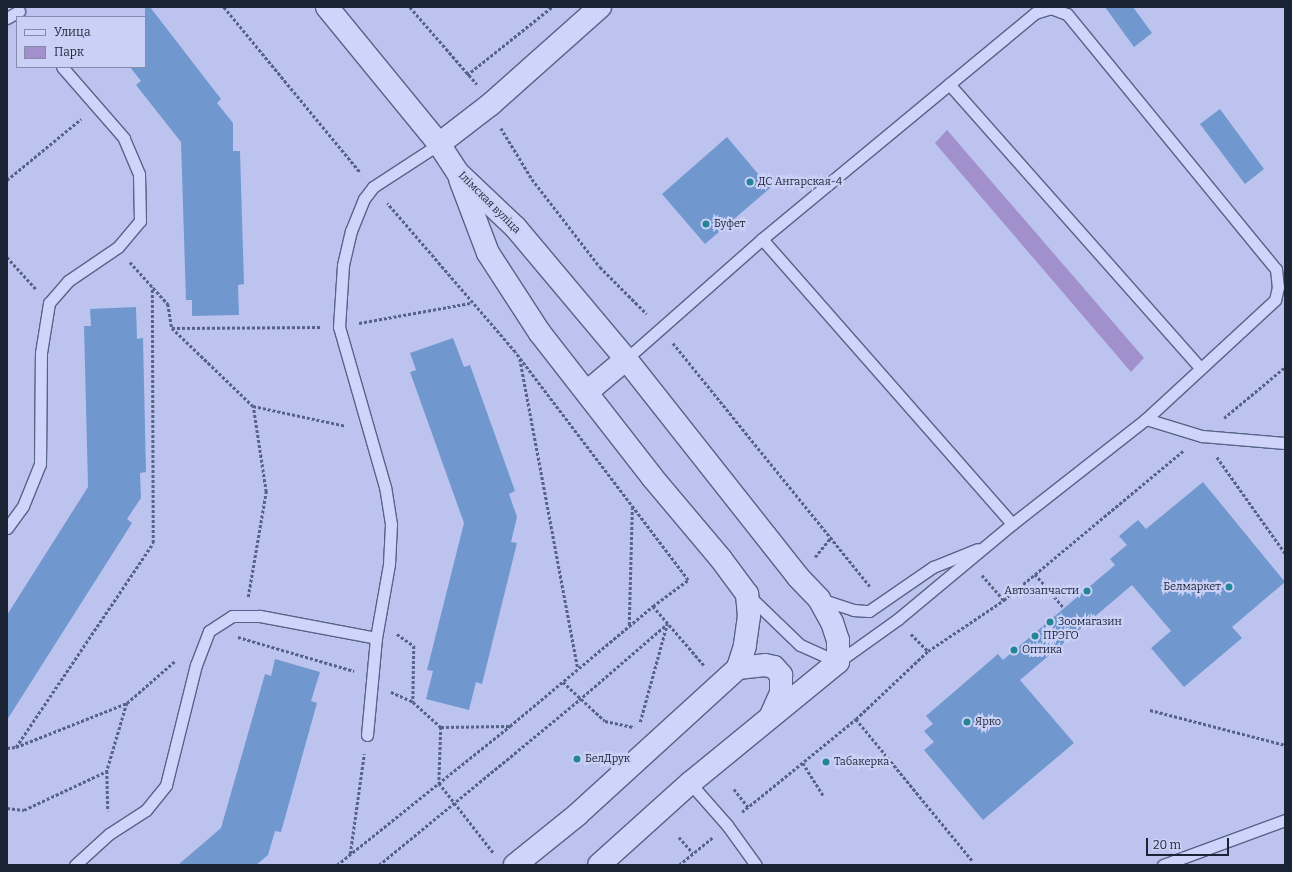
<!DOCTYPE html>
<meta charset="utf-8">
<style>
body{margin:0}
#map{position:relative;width:1292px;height:872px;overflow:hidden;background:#bcc3ef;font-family:Bitter,serif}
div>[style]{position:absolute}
.green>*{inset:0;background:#a190cc}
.building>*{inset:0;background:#7098ce}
.path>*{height:2.5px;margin-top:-1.25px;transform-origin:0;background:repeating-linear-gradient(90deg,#556486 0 3px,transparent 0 5px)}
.roads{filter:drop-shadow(1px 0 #556486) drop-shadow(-1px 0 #556486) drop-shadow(0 1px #556486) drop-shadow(0 -1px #556486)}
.lane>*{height:11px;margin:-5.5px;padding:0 5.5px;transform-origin:5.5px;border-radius:5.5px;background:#cfd4fa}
.secondary>*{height:22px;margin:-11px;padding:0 11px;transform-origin:11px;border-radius:11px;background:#cfd4fa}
.dots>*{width:11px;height:11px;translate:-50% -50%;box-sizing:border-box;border:2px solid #cbd1f6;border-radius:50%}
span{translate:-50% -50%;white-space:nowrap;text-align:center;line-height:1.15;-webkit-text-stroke:4px #cbd1f6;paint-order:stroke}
.poi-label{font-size:11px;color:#1a2435}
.left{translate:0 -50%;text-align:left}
.right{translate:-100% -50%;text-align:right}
.street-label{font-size:11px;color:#1a2435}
.frame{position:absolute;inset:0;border:8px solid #1a2435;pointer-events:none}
.legend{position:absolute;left:16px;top:16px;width:130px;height:52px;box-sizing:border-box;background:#cbd1f6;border:1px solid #848ca9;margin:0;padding:5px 7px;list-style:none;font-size:12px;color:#1a2435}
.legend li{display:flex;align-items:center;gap:8px;height:20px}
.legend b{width:20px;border:1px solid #848ca9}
.scale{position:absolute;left:1146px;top:838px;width:83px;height:18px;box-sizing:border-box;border:2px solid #1a2435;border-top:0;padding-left:5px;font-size:12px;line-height:14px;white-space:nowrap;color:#1a2435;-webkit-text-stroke:3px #cbd1f6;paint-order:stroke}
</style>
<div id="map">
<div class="green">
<i style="clip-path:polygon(947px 130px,1144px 358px,1131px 372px,935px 143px)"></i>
</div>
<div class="building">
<i style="clip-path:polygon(145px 7px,150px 7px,221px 99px,217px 103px,233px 123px,233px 151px,240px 151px,244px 284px,238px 285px,239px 315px,192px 316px,192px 300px,186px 300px,181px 142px,136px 85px,141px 81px,130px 67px,145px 67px)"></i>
<i style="clip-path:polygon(1105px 7px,1133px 7px,1152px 33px,1134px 47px)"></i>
<i style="clip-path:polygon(1220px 109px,1264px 169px,1245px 184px,1200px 124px)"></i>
<i style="clip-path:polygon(727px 137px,770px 188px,705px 244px,662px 194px)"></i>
<i style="clip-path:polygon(136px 307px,137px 339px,143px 338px,146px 472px,140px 473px,141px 498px,127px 519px,132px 523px,7px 720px,7px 615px,88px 487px,84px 326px,91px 326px,90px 309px)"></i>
<i style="clip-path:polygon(453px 338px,464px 367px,470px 365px,515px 491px,509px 494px,517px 517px,511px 542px,517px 543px,482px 684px,476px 682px,469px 710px,426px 699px,433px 671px,427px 670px,464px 523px,410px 372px,416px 370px,410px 353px)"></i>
<i style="clip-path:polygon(1203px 482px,1285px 582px,1232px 627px,1242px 638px,1184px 687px,1151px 648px,1171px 631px,1132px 585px,1020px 680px,1074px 743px,983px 820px,924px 750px,934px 742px,924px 731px,933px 724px,926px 716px,998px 654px,1003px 660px,1115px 565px,1110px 559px,1127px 545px,1119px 536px,1138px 520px,1146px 529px)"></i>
<i style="clip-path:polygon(275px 659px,320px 672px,311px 701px,317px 703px,281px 832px,275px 831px,268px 855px,256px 865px,178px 865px,221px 828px,265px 674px,271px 676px)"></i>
</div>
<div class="path">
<i style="left:224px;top:7px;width:214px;rotate:50.5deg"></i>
<i style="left:410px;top:7px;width:102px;rotate:49deg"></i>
<i style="left:467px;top:75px;width:109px;rotate:-38.7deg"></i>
<i style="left:501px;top:128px;width:60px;rotate:58.7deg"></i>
<i style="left:532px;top:179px;width:111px;rotate:52.3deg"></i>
<i style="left:600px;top:267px;width:66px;rotate:45deg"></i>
<i style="left:7px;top:180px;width:96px;rotate:-39.5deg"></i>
<i style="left:7px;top:257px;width:43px;rotate:47.8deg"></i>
<i style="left:130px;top:262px;width:57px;rotate:47.9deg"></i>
<i style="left:168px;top:304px;width:24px;rotate:81deg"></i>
<i style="left:172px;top:328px;width:112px;rotate:43.9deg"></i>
<i style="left:253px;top:406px;width:95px;rotate:12.1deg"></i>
<i style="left:359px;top:323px;width:113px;rotate:-10.2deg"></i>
<i style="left:172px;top:328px;width:148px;rotate:-0.4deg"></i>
<i style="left:673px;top:343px;width:313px;rotate:51deg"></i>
<i style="left:520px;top:359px;width:315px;rotate:79.4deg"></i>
<i style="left:1224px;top:418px;width:80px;rotate:-39.9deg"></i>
<i style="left:1217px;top:457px;width:118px;rotate:54.7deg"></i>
<i style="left:815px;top:557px;width:26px;rotate:-51deg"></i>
<i style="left:1035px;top:574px;width:45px;rotate:49.5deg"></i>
<i style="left:982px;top:575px;width:33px;rotate:49deg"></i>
<i style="left:248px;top:597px;width:107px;rotate:-80.3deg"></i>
<i style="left:266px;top:492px;width:87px;rotate:-98.6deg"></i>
<i style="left:653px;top:606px;width:78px;rotate:49.2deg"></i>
<i style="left:629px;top:625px;width:117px;rotate:-88.5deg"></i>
<i style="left:397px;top:634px;width:21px;rotate:35deg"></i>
<i style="left:414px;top:646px;width:56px;rotate:91deg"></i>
<i style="left:911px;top:634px;width:24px;rotate:45deg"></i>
<i style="left:238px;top:637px;width:121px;rotate:16.3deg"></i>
<i style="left:563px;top:682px;width:57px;rotate:42.9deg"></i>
<i style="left:605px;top:721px;width:30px;rotate:12deg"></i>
<i style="left:391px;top:692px;width:24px;rotate:24deg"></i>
<i style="left:413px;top:702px;width:38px;rotate:42deg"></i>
<i style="left:441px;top:727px;width:56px;rotate:92deg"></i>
<i style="left:439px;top:783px;width:88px;rotate:52deg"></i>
<i style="left:127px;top:703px;width:65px;rotate:-41.3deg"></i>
<i style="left:1150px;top:710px;width:139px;rotate:14.5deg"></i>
<i style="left:856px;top:719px;width:183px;rotate:50.6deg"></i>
<i style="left:640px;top:722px;width:102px;rotate:-74.6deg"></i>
<i style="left:441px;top:727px;width:68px;rotate:-0.8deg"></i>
<i style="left:16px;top:747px;width:246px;rotate:-56.1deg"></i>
<i style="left:153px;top:543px;width:256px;rotate:-90.2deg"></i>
<i style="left:7px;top:748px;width:9px;rotate:-6deg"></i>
<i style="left:16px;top:747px;width:119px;rotate:-21.6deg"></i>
<i style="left:127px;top:703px;width:71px;rotate:106.4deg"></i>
<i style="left:107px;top:771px;width:40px;rotate:88.6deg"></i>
<i style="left:803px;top:763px;width:39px;rotate:58deg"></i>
<i style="left:734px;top:789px;width:23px;rotate:52deg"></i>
<i style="left:7px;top:808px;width:17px;rotate:7deg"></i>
<i style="left:24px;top:810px;width:92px;rotate:-25.2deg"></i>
<i style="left:742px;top:812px;width:147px;rotate:-39.2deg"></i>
<i style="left:856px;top:719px;width:99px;rotate:-43.4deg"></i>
<i style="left:928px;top:651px;width:92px;rotate:-33.9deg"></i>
<i style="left:1004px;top:600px;width:233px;rotate:-39.8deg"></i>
<i style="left:679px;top:837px;width:21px;rotate:49deg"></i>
<i style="left:350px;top:854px;width:101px;rotate:-82deg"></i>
<i style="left:337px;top:865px;width:222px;rotate:-38.8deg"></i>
<i style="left:510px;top:726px;width:187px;rotate:-40deg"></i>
<i style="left:653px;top:606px;width:44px;rotate:-36.6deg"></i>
<i style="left:688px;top:580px;width:286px;rotate:-127.2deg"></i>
<i style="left:515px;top:352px;width:196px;rotate:-130.7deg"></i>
<i style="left:379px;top:865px;width:259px;rotate:-39.5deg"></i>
<i style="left:579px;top:700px;width:116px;rotate:-40.8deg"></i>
<i style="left:679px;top:865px;width:43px;rotate:-39.3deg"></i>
</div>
<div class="roads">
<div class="lane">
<i style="left:7px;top:18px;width:14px;rotate:-30deg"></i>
<i style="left:949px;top:84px;width:379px;rotate:48.5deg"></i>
<i style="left:762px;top:239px;width:379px;rotate:48.7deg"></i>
<i style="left:626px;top:359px;width:181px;rotate:-41.4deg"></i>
<i style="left:762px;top:239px;width:354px;rotate:-39.6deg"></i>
<i style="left:1035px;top:13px;width:17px;rotate:-17deg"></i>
<i style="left:1051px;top:8px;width:17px;rotate:21deg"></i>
<i style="left:1067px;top:14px;width:330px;rotate:50.7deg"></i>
<i style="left:1276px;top:269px;width:18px;rotate:84deg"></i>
<i style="left:1278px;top:287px;width:13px;rotate:103deg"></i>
<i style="left:1275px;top:300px;width:176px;rotate:137.3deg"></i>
<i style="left:1146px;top:419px;width:170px;rotate:141.9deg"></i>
<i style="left:1012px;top:524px;width:148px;rotate:140.2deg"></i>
<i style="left:898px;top:619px;width:74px;rotate:144.4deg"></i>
<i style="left:838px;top:662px;width:42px;rotate:-155.9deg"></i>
<i style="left:800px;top:645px;width:71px;rotate:-136.1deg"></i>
<i style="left:1146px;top:419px;width:59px;rotate:16.9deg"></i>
<i style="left:1202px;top:436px;width:83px;rotate:4.8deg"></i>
<i style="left:7px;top:528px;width:27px;rotate:-54deg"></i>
<i style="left:23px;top:506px;width:45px;rotate:-68deg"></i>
<i style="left:40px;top:464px;width:111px;rotate:-89.5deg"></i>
<i style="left:41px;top:353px;width:51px;rotate:-80.9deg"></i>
<i style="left:49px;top:303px;width:29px;rotate:-49deg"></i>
<i style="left:68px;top:281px;width:60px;rotate:-34.2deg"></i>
<i style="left:118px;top:247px;width:34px;rotate:-50deg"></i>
<i style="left:140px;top:221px;width:47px;rotate:-91.2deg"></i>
<i style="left:139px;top:174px;width:39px;rotate:-113deg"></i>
<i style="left:124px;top:138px;width:94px;rotate:-131.1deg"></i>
<i style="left:823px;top:600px;width:32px;rotate:18deg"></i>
<i style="left:853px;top:610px;width:16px;rotate:4deg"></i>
<i style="left:869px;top:611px;width:78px;rotate:-34.5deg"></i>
<i style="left:933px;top:567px;width:48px;rotate:-21.8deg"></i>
<i style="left:367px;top:735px;width:97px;rotate:-84.7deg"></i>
<i style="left:376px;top:638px;width:75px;rotate:-80deg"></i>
<i style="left:389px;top:564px;width:40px;rotate:-87.1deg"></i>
<i style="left:391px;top:524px;width:37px;rotate:-99deg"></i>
<i style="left:385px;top:487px;width:166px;rotate:-106deg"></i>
<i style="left:339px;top:327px;width:62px;rotate:-86.3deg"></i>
<i style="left:343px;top:265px;width:35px;rotate:-77deg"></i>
<i style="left:351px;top:231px;width:35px;rotate:-68deg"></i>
<i style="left:364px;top:199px;width:15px;rotate:-53deg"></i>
<i style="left:373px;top:187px;width:79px;rotate:-33.1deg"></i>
<i style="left:690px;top:783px;width:56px;rotate:48.6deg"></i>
<i style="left:727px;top:825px;width:49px;rotate:54.1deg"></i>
<i style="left:75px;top:865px;width:46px;rotate:-42.4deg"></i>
<i style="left:109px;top:834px;width:44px;rotate:-33deg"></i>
<i style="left:146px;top:810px;width:32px;rotate:-51deg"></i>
<i style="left:166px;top:785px;width:124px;rotate:-76deg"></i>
<i style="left:196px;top:665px;width:36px;rotate:-69deg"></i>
<i style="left:209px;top:631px;width:27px;rotate:-33deg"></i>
<i style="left:232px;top:616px;width:28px"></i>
<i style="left:260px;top:616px;width:118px;rotate:10.7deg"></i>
<i style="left:1163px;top:865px;width:130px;rotate:-20.2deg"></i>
</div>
<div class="secondary">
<i style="left:327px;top:7px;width:177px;rotate:50.7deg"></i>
<i style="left:439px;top:144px;width:35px;rotate:57deg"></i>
<i style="left:458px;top:173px;width:80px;rotate:43.5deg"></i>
<i style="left:516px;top:228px;width:171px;rotate:50deg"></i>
<i style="left:626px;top:359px;width:278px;rotate:51.7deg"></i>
<i style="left:798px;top:577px;width:30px;rotate:46deg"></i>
<i style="left:819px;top:599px;width:26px;rotate:61deg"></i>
<i style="left:832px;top:622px;width:19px;rotate:72deg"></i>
<i style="left:838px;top:640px;width:22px;rotate:90deg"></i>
<i style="left:838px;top:662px;width:191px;rotate:140.7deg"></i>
<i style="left:690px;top:783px;width:122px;rotate:138deg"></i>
<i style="left:439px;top:144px;width:66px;rotate:-37.6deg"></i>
<i style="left:491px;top:104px;width:146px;rotate:-41.7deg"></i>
<i style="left:460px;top:179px;width:79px;rotate:69.3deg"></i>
<i style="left:488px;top:253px;width:95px;rotate:57deg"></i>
<i style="left:540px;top:333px;width:182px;rotate:52.1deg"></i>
<i style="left:652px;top:477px;width:107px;rotate:49.9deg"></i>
<i style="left:721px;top:559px;width:44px;rotate:53.4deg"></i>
<i style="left:747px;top:594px;width:22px;rotate:85deg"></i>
<i style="left:749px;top:616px;width:30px;rotate:98deg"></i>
<i style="left:745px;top:646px;width:23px;rotate:108deg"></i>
<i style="left:738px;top:668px;width:218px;rotate:137.6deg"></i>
<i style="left:577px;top:815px;width:80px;rotate:141.1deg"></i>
<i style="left:587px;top:392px;width:51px;rotate:-40.2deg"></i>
<i style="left:738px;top:668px;width:27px;rotate:-6deg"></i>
<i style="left:765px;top:665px;width:9px;rotate:13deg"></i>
<i style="left:774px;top:667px;width:11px;rotate:49deg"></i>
<i style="left:781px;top:675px;width:18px;rotate:90deg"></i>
<i style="left:781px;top:693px;width:24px;rotate:114deg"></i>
</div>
</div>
<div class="dots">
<i style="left:750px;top:182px;background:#248597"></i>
<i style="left:706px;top:224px;background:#248597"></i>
<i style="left:1229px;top:587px;background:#248597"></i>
<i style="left:1087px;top:591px;background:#248597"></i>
<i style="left:1050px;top:622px;background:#248597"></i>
<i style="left:1035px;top:636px;background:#248597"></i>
<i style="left:1014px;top:650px;background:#248597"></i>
<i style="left:967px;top:722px;background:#248597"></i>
<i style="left:577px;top:759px;background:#248597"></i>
<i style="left:826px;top:762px;background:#248597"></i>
</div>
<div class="poi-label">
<span class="left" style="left:758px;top:182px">ДС Ангарская-4</span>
<span class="left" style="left:714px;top:224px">Буфет</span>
<span class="right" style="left:1221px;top:587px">Белмаркет</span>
<span class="right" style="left:1079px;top:591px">Автозапчасти</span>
<span class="left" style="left:1058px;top:622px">Зоомагазин</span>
<span class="left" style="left:1043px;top:636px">ПРЭГО</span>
<span class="left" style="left:1022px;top:650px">Оптика</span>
<span class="left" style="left:975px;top:722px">Ярко</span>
<span class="left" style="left:585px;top:759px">БелДрук</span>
<span class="left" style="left:834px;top:762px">Табакерка</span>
</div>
<div class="street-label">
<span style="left:489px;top:203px;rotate:45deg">Ілімская вуліца</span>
</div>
<div class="frame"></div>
<ul class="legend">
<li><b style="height:5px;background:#cfd4fa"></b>Улица</li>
<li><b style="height:11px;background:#a190cc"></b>Парк</li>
</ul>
<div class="scale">20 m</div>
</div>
